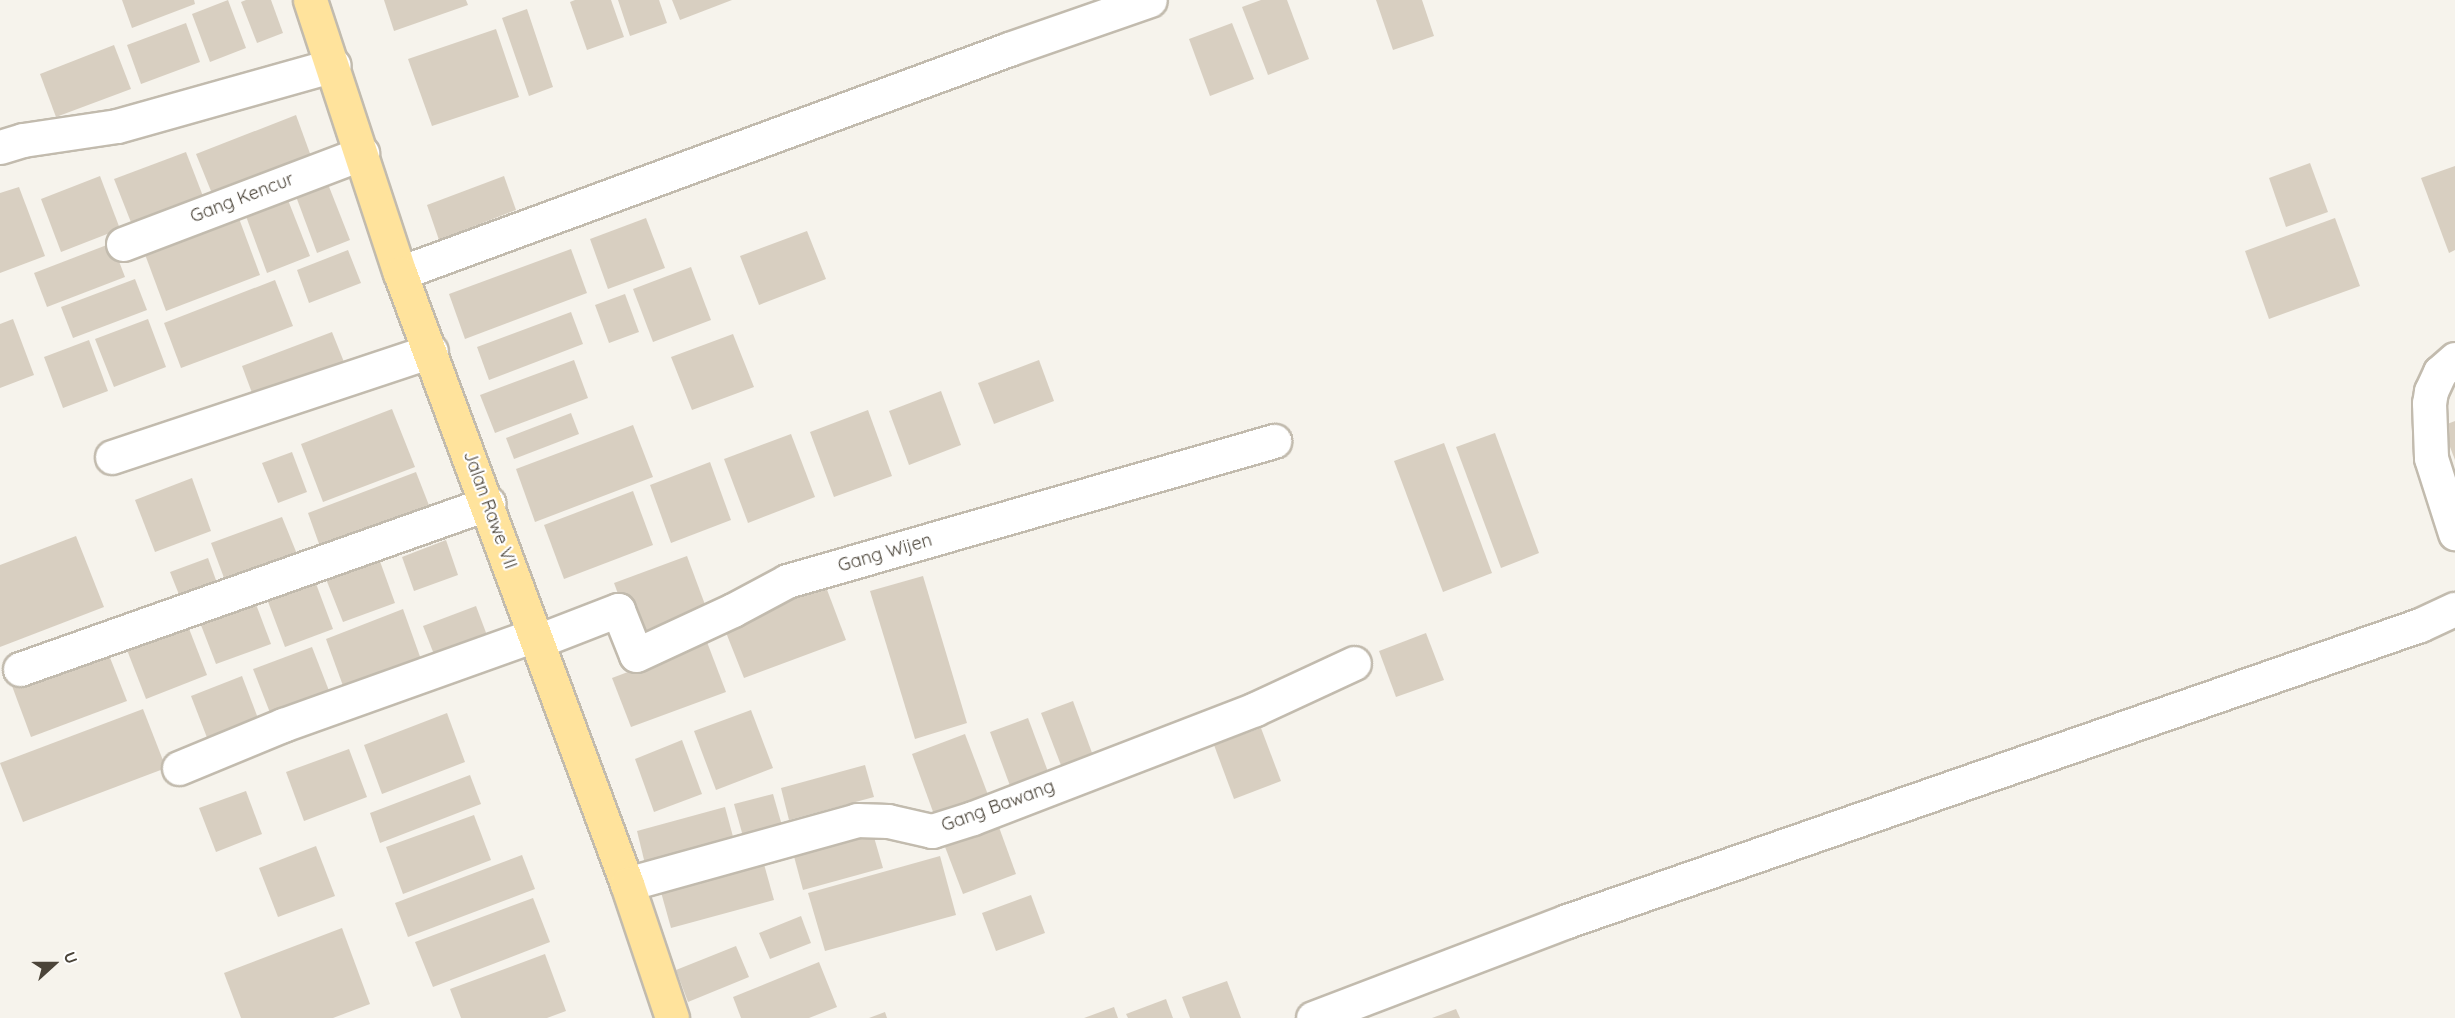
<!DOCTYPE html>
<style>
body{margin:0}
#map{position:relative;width:2455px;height:1018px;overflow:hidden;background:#f6f3ec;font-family:Quicksand,sans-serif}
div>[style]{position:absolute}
.building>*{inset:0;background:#d8cfc1}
.roads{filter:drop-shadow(2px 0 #c2bbae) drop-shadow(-2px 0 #c2bbae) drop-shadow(0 2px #c2bbae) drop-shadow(0 -2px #c2bbae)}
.minor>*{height:33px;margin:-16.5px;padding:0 16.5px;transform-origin:16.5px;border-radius:16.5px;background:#fff}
.major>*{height:33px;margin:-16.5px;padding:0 16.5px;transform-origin:16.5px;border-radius:16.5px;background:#ffe39c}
span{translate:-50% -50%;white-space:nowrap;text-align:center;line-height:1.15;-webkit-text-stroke:4.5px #fff;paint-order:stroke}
.street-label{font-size:18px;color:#4b4439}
.north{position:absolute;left:24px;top:934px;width:60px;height:60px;-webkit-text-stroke:4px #fff;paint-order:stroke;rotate:69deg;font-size:16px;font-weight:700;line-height:24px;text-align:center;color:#4b4439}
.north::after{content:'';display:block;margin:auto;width:21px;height:27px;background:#4b4439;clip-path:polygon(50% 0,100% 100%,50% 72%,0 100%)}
</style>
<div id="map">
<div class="building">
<i style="clip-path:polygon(122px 0,194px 0,195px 4px,132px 28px)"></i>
<i style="clip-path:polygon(228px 0,246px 48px,210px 62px,192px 14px)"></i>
<i style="clip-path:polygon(246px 0,271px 0,283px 33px,257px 43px,241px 2px)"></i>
<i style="clip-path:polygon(384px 0,466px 0,468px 5px,394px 31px)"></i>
<i style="clip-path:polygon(575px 0,611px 0,624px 37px,587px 50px,570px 2px)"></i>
<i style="clip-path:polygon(618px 0,659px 0,667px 23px,630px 36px)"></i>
<i style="clip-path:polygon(672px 0,732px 0,680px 20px)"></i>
<i style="clip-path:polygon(1261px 0,1287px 0,1309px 59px,1268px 75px,1242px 7px)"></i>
<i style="clip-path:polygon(1376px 0,1422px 0,1434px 36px,1393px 50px)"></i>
<i style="clip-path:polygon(527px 9px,553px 87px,529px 96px,502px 18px)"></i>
<i style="clip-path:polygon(186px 23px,200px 62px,141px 84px,127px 45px)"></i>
<i style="clip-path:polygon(1232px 23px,1254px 79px,1210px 96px,1189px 39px)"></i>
<i style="clip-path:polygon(496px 29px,519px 97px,432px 126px,408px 59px)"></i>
<i style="clip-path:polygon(114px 45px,131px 89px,56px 117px,40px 74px)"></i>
<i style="clip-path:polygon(296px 115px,312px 159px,213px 196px,196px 154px)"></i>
<i style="clip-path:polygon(186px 152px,206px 204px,134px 230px,114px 179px)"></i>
<i style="clip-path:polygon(2310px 163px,2328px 212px,2286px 227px,2269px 178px)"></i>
<i style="clip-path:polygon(2455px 166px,2455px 250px,2449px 253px,2421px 178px)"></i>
<i style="clip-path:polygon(100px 176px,120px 229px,61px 252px,41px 199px)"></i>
<i style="clip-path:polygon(504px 176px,516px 210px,439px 240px,427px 205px)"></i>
<i style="clip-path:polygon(326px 179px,350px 240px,317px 253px,294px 191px)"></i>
<i style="clip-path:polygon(19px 187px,45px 256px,0 273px,0 193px)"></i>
<i style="clip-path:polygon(286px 195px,310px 256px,267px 273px,244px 211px)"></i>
<i style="clip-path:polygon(237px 213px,260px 275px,166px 311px,143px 249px)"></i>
<i style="clip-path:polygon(646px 218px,665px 268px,608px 289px,590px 239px)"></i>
<i style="clip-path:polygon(2335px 218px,2360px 286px,2269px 319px,2245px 251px)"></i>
<i style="clip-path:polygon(807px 231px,826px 279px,759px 305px,740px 256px)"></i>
<i style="clip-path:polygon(112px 243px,125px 277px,47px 307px,34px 273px)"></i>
<i style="clip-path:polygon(571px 249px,587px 293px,465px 339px,449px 294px)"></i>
<i style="clip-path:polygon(348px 250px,361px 283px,309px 303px,297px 270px)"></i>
<i style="clip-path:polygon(691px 267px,711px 320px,653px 342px,633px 289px)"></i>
<i style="clip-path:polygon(135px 279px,147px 310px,73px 338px,61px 307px)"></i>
<i style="clip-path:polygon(275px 280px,293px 326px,181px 368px,164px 323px)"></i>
<i style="clip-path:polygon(625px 294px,639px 332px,609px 343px,595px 305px)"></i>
<i style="clip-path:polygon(571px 312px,583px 344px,489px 380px,477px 347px)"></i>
<i style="clip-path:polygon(13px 319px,34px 375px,0 388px,0 324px)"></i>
<i style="clip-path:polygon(148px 319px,166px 367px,114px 387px,95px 339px)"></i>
<i style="clip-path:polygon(332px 332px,346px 367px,255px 401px,242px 366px)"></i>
<i style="clip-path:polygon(733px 334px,754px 387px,692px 410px,671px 357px)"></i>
<i style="clip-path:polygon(89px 340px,108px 391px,63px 408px,44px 357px)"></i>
<i style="clip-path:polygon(574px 360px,588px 398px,495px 433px,480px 395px)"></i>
<i style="clip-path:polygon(1039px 360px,1054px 401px,994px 424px,978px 383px)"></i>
<i style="clip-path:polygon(941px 391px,961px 445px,909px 465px,889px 411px)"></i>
<i style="clip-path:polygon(392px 409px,415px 467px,323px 502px,301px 444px)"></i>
<i style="clip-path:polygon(868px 410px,892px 476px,834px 497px,810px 432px)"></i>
<i style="clip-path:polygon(571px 413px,579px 434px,514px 459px,506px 438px)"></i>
<i style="clip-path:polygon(2455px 421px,2455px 460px,2442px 426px)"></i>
<i style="clip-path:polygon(633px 425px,653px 477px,535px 522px,516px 469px)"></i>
<i style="clip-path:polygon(1495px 433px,1539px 553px,1501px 568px,1456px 447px)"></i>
<i style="clip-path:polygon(791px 434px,815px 497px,748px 523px,724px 459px)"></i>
<i style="clip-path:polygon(1444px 443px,1492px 573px,1443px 592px,1394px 461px)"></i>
<i style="clip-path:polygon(292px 452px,307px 492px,278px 503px,262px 463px)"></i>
<i style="clip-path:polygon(710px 462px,731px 520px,671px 543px,650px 485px)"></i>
<i style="clip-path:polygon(416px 472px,432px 513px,323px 555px,308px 513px)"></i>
<i style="clip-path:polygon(192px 478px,211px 531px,155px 552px,135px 500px)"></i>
<i style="clip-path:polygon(633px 491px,653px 545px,564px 579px,544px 525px)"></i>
<i style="clip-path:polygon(282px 517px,299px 559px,227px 586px,211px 543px)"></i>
<i style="clip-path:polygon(76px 536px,104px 607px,0 647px,0 565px)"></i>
<i style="clip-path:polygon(446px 540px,458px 575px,414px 591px,402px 557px)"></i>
<i style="clip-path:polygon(377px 553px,395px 603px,343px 622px,324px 574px)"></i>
<i style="clip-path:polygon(687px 556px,707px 610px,634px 637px,614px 583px)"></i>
<i style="clip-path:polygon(208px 558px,217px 583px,180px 597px,170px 572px)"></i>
<i style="clip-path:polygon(312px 573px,333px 629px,285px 647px,264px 591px)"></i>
<i style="clip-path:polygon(923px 576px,967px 723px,915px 739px,870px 591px)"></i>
<i style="clip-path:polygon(826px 587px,846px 640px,744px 678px,723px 625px)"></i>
<i style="clip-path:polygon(254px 599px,271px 644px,216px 664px,199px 620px)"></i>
<i style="clip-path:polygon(476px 606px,488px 638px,435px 657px,423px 626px)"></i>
<i style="clip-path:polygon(403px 609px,423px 665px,346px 694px,326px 639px)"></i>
<i style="clip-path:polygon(188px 626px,207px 675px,146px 699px,127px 650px)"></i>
<i style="clip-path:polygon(1426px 633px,1444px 680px,1396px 697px,1379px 651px)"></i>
<i style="clip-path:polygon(707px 642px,726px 692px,631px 727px,612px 678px)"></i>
<i style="clip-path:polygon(312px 647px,333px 701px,274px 723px,253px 669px)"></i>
<i style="clip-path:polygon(107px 650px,127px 701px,31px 737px,12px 686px)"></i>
<i style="clip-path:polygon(242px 676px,262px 729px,211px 748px,191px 696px)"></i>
<i style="clip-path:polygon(1073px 701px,1095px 761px,1064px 773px,1041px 713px)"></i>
<i style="clip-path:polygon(143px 709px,166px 768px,23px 822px,0 763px)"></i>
<i style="clip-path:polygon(751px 710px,773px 768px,716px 790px,694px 731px)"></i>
<i style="clip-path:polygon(447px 713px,465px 762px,382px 794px,364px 745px)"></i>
<i style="clip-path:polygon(1028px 718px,1050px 777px,1012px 791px,990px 732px)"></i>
<i style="clip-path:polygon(1261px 728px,1281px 781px,1234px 799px,1214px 745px)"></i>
<i style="clip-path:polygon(965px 734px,990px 800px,936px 820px,912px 754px)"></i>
<i style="clip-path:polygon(682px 740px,702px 794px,654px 812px,635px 759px)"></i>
<i style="clip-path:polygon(349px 749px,367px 797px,304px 821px,286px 772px)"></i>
<i style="clip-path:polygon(865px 765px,874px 797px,789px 820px,781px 788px)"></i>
<i style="clip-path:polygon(470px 775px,481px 804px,380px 843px,370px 813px)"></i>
<i style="clip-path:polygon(246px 791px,262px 834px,216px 852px,199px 808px)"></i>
<i style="clip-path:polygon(773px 794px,783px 829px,744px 840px,734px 804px)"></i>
<i style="clip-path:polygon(725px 807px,735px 844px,646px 868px,637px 831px)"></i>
<i style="clip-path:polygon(474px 815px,491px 860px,403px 894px,386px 847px)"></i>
<i style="clip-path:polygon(996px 819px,1016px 874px,963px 894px,942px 839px)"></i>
<i style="clip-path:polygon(871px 827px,883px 868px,803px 890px,792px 849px)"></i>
<i style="clip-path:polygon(316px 846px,335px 896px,278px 917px,259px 868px)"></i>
<i style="clip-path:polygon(522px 855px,535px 889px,408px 937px,395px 903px)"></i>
<i style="clip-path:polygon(940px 856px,956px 915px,825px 951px,808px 893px)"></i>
<i style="clip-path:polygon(762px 857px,774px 900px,671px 928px,659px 885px)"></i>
<i style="clip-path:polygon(1031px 895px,1045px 933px,996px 951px,982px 913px)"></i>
<i style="clip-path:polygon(533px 898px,550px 942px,433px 987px,415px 942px)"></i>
<i style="clip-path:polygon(801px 916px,811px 943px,770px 959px,759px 933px)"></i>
<i style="clip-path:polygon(342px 928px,370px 1004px,333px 1018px,241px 1018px,224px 973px)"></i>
<i style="clip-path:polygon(736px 946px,749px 977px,688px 1002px,676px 970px)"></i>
<i style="clip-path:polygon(545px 954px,566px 1011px,547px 1018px,461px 1018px,450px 989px)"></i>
<i style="clip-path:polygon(819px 962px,837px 1007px,809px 1018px,741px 1018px,733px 997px)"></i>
<i style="clip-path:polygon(1227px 981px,1241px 1018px,1190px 1018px,1182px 997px)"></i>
<i style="clip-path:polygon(1166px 999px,1173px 1018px,1128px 1018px,1126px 1014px)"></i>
<i style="clip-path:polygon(1114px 1007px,1118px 1018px,1084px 1018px)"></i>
<i style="clip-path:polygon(1456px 1009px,1460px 1018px,1432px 1018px)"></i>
<i style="clip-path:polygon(885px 1012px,887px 1018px,869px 1018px)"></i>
</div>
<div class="roads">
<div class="minor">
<i style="left:0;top:147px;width:24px;rotate:-17deg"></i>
<i style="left:23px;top:140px;width:95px;rotate:-8.5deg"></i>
<i style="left:117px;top:126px;width:225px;rotate:-15.7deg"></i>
<i style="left:123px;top:244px;width:256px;rotate:-20.8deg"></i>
<i style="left:400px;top:273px;width:649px;rotate:-20.19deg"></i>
<i style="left:1009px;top:49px;width:149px;rotate:-19.2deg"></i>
<i style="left:2455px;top:359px;width:20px;rotate:139deg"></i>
<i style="left:2440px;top:372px;width:21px;rotate:115deg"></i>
<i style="left:2431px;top:391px;width:12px;rotate:99deg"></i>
<i style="left:2429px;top:403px;width:55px;rotate:87.9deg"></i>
<i style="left:2431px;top:458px;width:79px;rotate:72.3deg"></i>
<i style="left:112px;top:457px;width:336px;rotate:-18.4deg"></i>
<i style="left:538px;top:641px;width:86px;rotate:-21.2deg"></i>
<i style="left:618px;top:610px;width:48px;rotate:68.2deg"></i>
<i style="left:636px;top:655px;width:107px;rotate:-24.9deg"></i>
<i style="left:733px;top:610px;width:61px;rotate:-28.2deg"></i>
<i style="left:787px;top:581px;width:507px;rotate:-16.04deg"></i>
<i style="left:20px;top:669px;width:497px;rotate:-19.5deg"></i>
<i style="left:179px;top:768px;width:113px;rotate:-22.5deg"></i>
<i style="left:283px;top:725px;width:268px;rotate:-19.7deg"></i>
<i style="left:627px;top:884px;width:239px;rotate:-15.5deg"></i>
<i style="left:857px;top:820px;width:31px;rotate:2deg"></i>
<i style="left:888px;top:821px;width:45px;rotate:12.8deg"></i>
<i style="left:932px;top:831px;width:43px;rotate:-17.6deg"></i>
<i style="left:973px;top:818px;width:302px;rotate:-21.1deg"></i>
<i style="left:1255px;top:709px;width:109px;rotate:-24.9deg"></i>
<i style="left:1313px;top:1018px;width:272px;rotate:-20.9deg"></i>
<i style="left:1567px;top:921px;width:903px;rotate:-19.14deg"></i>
<i style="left:2420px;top:625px;width:38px;rotate:-25deg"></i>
</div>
<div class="major">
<i style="left:310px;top:0;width:287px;rotate:71.8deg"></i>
<i style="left:400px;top:273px;width:652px;rotate:69.62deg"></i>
<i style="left:627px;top:884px;width:141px;rotate:71.4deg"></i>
</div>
</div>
<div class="street-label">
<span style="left:242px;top:198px;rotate:-21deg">Gang Kencur</span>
<span style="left:490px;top:510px;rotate:70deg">Jalan Rawe VII</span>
<span style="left:885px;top:553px;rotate:-16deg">Gang Wijen</span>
<span style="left:998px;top:806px;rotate:-20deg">Gang Bawang</span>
</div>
<div class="north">U</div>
</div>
